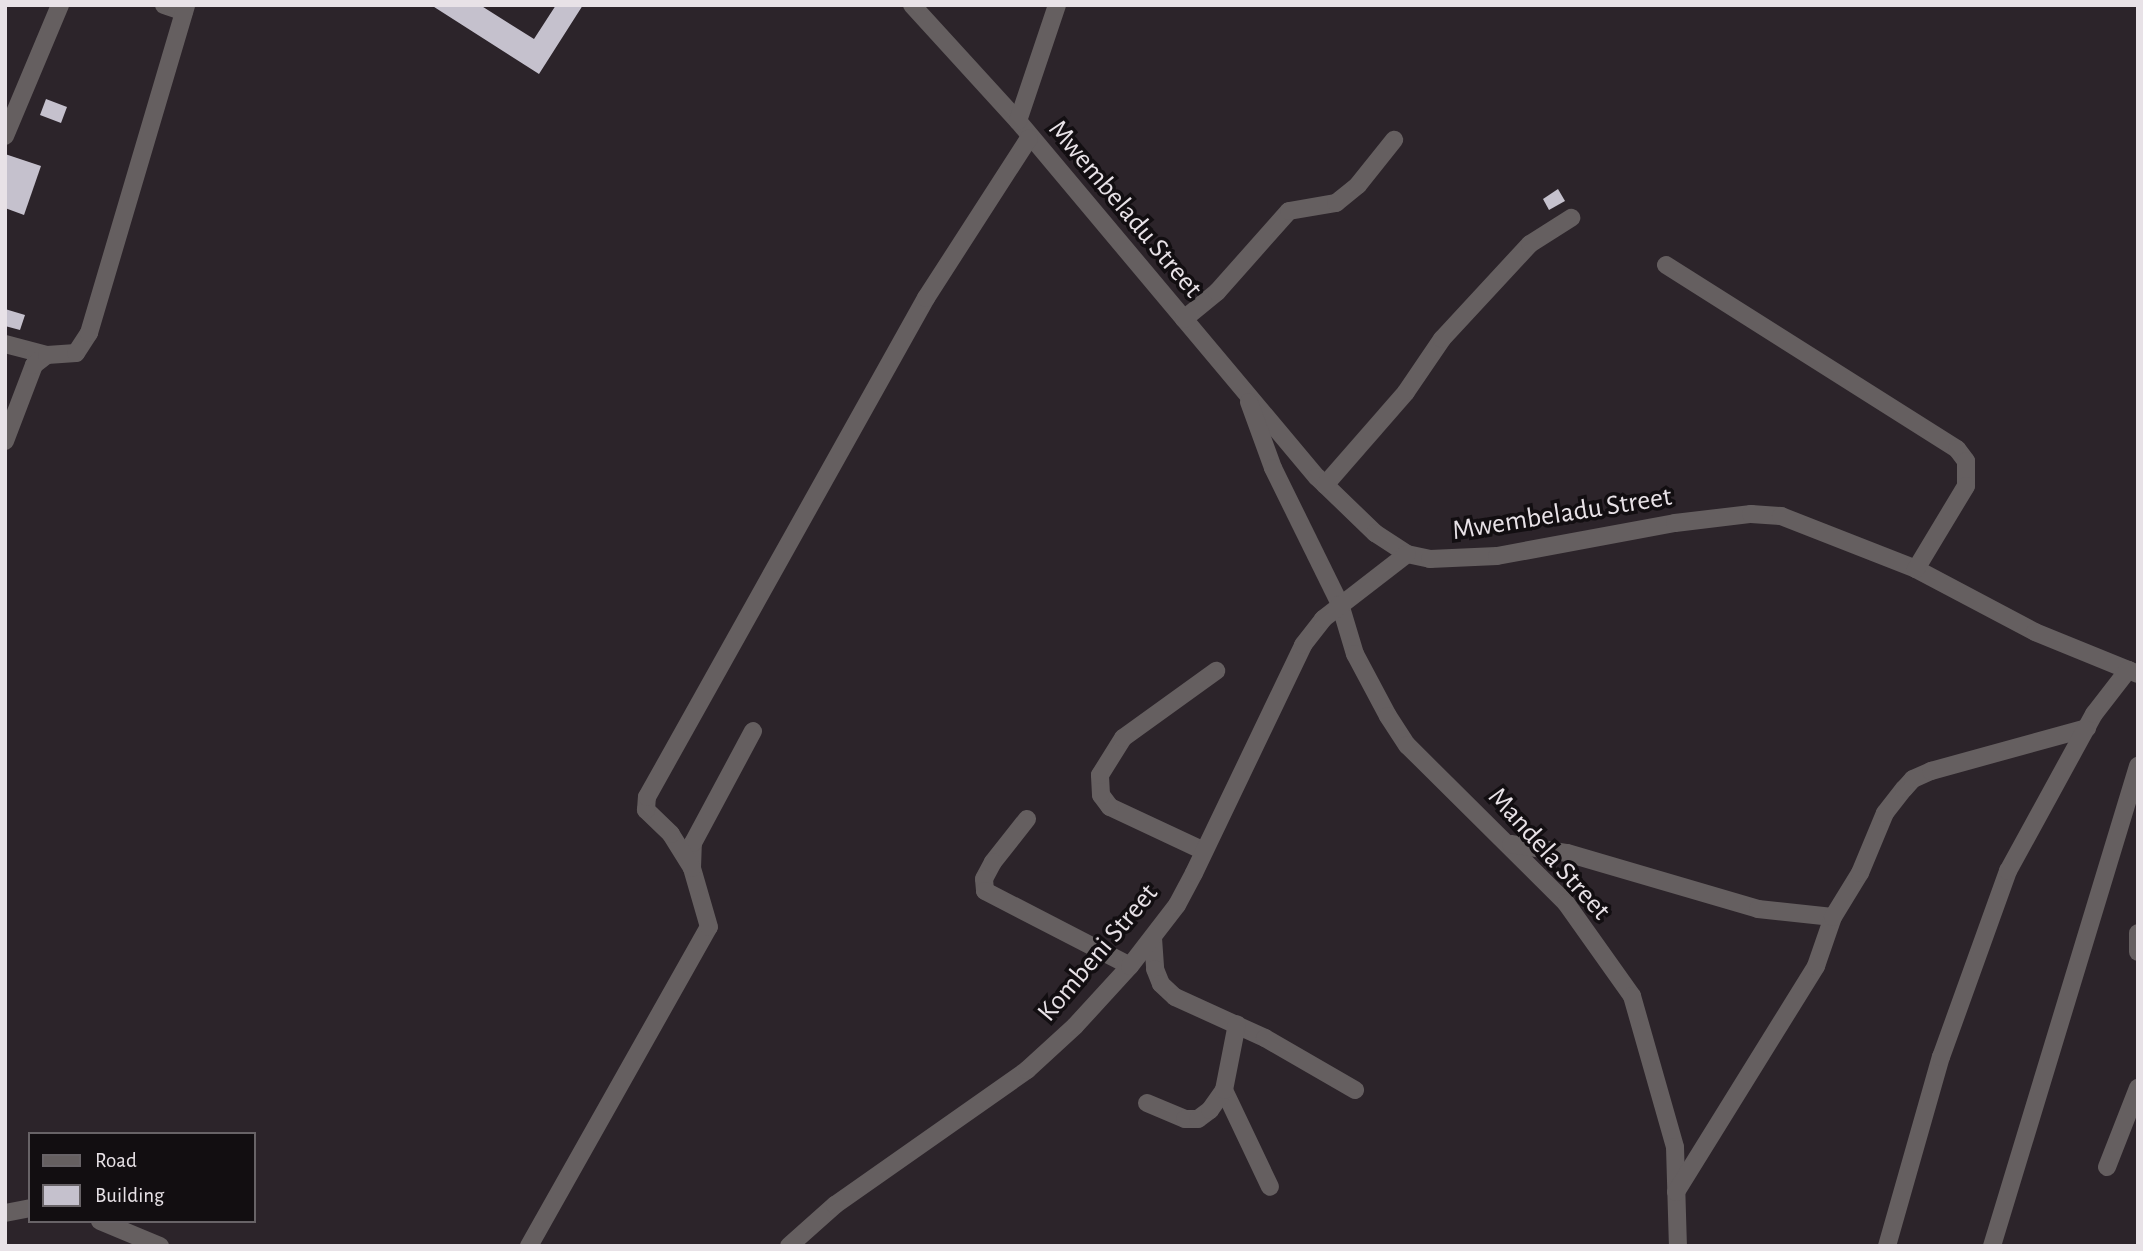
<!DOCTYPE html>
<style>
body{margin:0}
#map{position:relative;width:2143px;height:1251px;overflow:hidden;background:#2c242a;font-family:"Alegreya Sans",sans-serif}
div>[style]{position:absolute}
.building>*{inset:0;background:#c5c1cd}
.minor>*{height:18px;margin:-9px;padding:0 9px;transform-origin:9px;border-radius:9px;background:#655f60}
span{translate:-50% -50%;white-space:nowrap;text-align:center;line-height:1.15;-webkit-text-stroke:7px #120e11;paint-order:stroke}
.street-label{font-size:28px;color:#e8e2e7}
.frame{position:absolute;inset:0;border:7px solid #e8e2e7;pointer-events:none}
.legend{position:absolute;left:28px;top:1132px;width:228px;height:91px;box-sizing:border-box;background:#120e11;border:2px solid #686367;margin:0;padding:9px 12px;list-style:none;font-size:21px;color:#e8e2e7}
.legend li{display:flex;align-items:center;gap:14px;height:35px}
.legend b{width:35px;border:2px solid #686367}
</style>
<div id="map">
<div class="building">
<i style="clip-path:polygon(431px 5px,480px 5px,534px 39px,556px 5px,583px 5px,539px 74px)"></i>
<i style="clip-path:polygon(46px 99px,67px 107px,61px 123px,40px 115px)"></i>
<i style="clip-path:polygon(5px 154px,41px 166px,24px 215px,5px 208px)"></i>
<i style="clip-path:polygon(1558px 189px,1565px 201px,1549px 210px,1543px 199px)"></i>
<i style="clip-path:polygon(5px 309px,25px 315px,20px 330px,5px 326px)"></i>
</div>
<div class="minor">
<i style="left:164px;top:5px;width:21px;rotate:19deg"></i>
<i style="left:912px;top:5px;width:157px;rotate:47.6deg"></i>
<i style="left:1018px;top:121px;width:465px;rotate:50deg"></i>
<i style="left:1317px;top:477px;width:81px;rotate:44deg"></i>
<i style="left:1375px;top:533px;width:38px;rotate:33deg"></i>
<i style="left:1407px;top:554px;width:24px;rotate:12deg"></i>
<i style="left:1430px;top:559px;width:67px;rotate:-2.6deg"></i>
<i style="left:1497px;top:556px;width:181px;rotate:-10.5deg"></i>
<i style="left:1675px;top:523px;width:77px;rotate:-6.8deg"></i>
<i style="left:1751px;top:514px;width:30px;rotate:4deg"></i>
<i style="left:1781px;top:516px;width:145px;rotate:21.4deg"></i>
<i style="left:1916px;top:569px;width:135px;rotate:27.9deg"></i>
<i style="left:2035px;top:632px;width:111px;rotate:22.2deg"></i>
<i style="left:1018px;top:121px;width:122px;rotate:-71.4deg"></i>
<i style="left:5px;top:136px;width:142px;rotate:-67.2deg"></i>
<i style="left:1666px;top:265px;width:344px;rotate:32.3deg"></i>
<i style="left:1957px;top:449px;width:15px;rotate:53deg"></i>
<i style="left:1966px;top:461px;width:25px;rotate:90deg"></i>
<i style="left:1966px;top:486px;width:97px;rotate:121.1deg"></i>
<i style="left:1184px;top:319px;width:43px;rotate:-39.3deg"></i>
<i style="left:1217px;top:292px;width:108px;rotate:-48.4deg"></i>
<i style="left:1289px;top:211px;width:48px;rotate:-9.7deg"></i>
<i style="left:1336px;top:203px;width:28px;rotate:-39deg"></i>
<i style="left:1358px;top:185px;width:58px;rotate:-51.3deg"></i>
<i style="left:5px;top:344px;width:43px;rotate:14.7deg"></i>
<i style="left:1249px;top:402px;width:70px;rotate:70deg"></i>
<i style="left:1273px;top:468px;width:152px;rotate:63.8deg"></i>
<i style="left:1340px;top:604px;width:52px;rotate:73.3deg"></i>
<i style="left:1355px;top:654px;width:70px;rotate:62deg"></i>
<i style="left:1388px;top:716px;width:35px;rotate:57deg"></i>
<i style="left:1407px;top:745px;width:224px;rotate:44.8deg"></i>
<i style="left:1566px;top:903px;width:114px;rotate:54.6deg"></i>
<i style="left:1632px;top:996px;width:157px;rotate:74.1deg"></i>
<i style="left:1675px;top:1147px;width:99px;rotate:88.3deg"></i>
<i style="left:5px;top:441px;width:81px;rotate:-69.1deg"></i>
<i style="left:34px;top:365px;width:16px;rotate:-38deg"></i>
<i style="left:47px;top:355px;width:29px;rotate:-4deg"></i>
<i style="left:76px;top:353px;width:24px;rotate:-57deg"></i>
<i style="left:89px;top:333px;width:342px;rotate:-73.5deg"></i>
<i style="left:1325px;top:485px;width:123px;rotate:-48.9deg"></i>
<i style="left:1406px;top:392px;width:64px;rotate:-55.8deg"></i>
<i style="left:1442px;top:339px;width:129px;rotate:-47.2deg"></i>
<i style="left:1530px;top:244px;width:49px;rotate:-32.4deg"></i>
<i style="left:1027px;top:819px;width:55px;rotate:128.3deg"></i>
<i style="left:993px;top:862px;width:19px;rotate:118deg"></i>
<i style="left:984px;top:879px;width:12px;rotate:85deg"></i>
<i style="left:985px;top:891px;width:163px;rotate:27.3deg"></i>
<i style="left:1511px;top:844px;width:57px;rotate:9.1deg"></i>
<i style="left:1567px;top:853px;width:199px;rotate:16.3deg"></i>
<i style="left:1758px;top:909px;width:75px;rotate:6.1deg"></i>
<i style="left:1204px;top:851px;width:104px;rotate:-154.9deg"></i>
<i style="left:1110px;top:807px;width:15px;rotate:-127deg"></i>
<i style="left:1101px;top:795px;width:20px;rotate:-93deg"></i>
<i style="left:1100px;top:775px;width:44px;rotate:-58.1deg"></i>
<i style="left:1123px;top:738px;width:115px;rotate:-35.8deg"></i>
<i style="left:692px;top:868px;width:25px;rotate:-88deg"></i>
<i style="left:693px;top:843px;width:127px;rotate:-61.8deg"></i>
<i style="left:2138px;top:933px;width:19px;rotate:90deg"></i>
<i style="left:1153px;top:938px;width:31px;rotate:86deg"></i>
<i style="left:1155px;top:969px;width:16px;rotate:68deg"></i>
<i style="left:1161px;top:984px;width:19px;rotate:43deg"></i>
<i style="left:1175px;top:997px;width:99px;rotate:24.5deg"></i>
<i style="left:1265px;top:1038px;width:104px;rotate:30deg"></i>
<i style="left:1224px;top:1090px;width:107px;rotate:64.6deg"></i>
<i style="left:1147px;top:1103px;width:41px;rotate:22.8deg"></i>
<i style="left:1185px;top:1119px;width:13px"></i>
<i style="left:1198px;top:1119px;width:15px;rotate:-37deg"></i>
<i style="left:1210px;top:1110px;width:24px;rotate:-55deg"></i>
<i style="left:1224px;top:1090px;width:67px;rotate:-78.9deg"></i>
<i style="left:2107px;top:1167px;width:85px;rotate:-68.6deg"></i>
<i style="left:1676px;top:1192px;width:266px;rotate:-58.2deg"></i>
<i style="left:1816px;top:966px;width:52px;rotate:-70.9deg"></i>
<i style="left:1833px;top:917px;width:52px;rotate:-58.5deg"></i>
<i style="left:1860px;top:873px;width:65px;rotate:-67.4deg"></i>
<i style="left:1885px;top:813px;width:31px;rotate:-52deg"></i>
<i style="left:1904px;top:789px;width:13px;rotate:-48deg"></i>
<i style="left:1913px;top:779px;width:20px;rotate:-24deg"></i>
<i style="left:1931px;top:771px;width:162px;rotate:-15.4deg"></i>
<i style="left:5px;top:1213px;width:25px;rotate:-11deg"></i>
<i style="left:100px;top:1221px;width:65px;rotate:22.6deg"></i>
<i style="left:529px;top:1246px;width:366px;rotate:-60.6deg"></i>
<i style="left:709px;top:927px;width:61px;rotate:-106.1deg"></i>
<i style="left:692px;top:868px;width:40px;rotate:-122deg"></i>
<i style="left:671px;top:834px;width:35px;rotate:-136deg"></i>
<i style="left:646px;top:810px;width:13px;rotate:-86deg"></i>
<i style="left:647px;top:797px;width:572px;rotate:-60.79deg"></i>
<i style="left:926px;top:298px;width:190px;rotate:-57.2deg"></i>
<i style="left:789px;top:1246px;width:62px;rotate:-41.7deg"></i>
<i style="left:835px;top:1205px;width:235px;rotate:-35.1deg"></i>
<i style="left:1027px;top:1070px;width:65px;rotate:-42.5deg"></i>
<i style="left:1075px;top:1026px;width:81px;rotate:-47.5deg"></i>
<i style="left:1130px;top:966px;width:77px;rotate:-52.4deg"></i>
<i style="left:1177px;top:905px;width:36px;rotate:-62deg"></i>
<i style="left:1194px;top:873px;width:253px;rotate:-64.4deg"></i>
<i style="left:1303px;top:645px;width:33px;rotate:-52deg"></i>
<i style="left:1323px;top:619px;width:106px;rotate:-37.7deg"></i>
<i style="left:1887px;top:1246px;width:197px;rotate:-74.1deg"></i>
<i style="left:1941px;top:1057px;width:198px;rotate:-70.2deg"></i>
<i style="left:2008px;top:871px;width:179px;rotate:-61.3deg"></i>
<i style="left:2094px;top:714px;width:56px;rotate:-52.3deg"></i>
<i style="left:1992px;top:1246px;width:502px;rotate:-73.08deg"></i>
</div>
<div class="street-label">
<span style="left:1125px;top:209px;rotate:50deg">Mwembeladu Street</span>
<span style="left:1562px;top:514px;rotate:-9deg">Mwembeladu Street</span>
<span style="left:1549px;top:854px;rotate:48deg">Mandela Street</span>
<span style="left:1098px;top:953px;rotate:-50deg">Kombeni Street</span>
</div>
<div class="frame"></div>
<ul class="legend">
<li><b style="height:9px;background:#655f60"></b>Road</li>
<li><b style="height:19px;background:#c5c1cd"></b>Building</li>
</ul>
</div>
